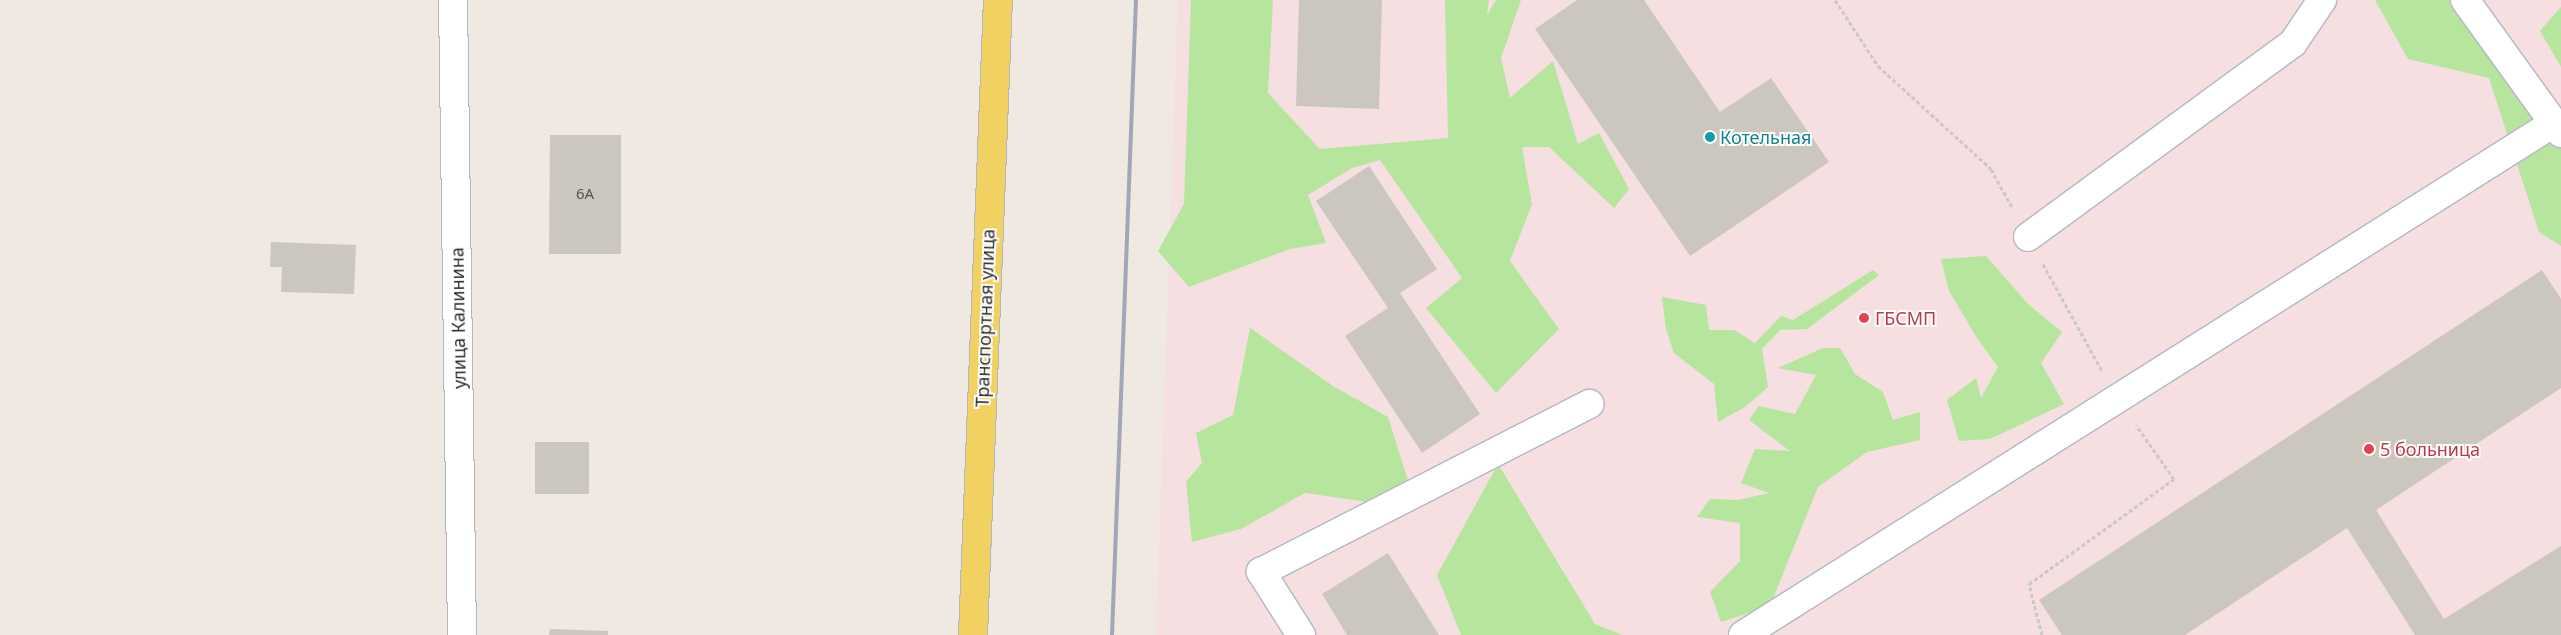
<!DOCTYPE html>
<meta charset="utf-8">
<style>
body{margin:0}
#map{position:relative;width:2561px;height:635px;overflow:hidden;background:#efe9e1;font-family:"Noto Sans",sans-serif}
div>[style]{position:absolute}
.medical>*{inset:0;background:#f5dfe0}
.green>*{inset:0;background:#b6e59e}
.building>*{inset:0;background:#cbc7bf}
.path>*{height:3px;margin-top:-1.5px;transform-origin:0;background:repeating-linear-gradient(90deg,#c9c9c9 0 4px,transparent 0 6.5px)}
.roads{filter:drop-shadow(1px 0 #b4b7c1) drop-shadow(-1px 0 #b4b7c1) drop-shadow(0 1px #b4b7c1) drop-shadow(0 -1px #b4b7c1)}
.minor>*{height:28px;margin:-14px;padding:0 14px;transform-origin:14px;border-radius:14px;background:#fff}
.major>*{height:28px;margin:-14px;padding:0 14px;transform-origin:14px;border-radius:14px;background:#f2d163}
.rail>*{height:4px;margin:-2px;padding:0 2px;transform-origin:2px;border-radius:2px;background:#a3a6b8}
.dots>*{width:14px;height:14px;translate:-50% -50%;box-sizing:border-box;border:2px solid #fff;border-radius:50%}
span{translate:-50% -50%;white-space:nowrap;text-align:center;line-height:1.15;-webkit-text-stroke:4px #fff;paint-order:stroke}
.number-label{font-size:15px;color:#555452}
.number-label span{-webkit-text-stroke-width:0}
.culture-label{font-size:18px;color:#0d838f}
.left{translate:0 -50%;text-align:left}
.street-label{font-size:18px;color:#2e2e2e}
.health-label{font-size:18px;color:#be3a42}
</style>
<div id="map">
<div class="medical">
<i style="clip-path:polygon(1178px 0,2561px 0,2561px 635px,1156px 635px)"></i>
</div>
<div class="green">
<i style="clip-path:polygon(1191px 0,1273px 0,1268px 93px,1320px 149px,1448px 138px,1445px 0,1489px 0,1487px 15px,1496px 0,1521px 0,1501px 58px,1510px 98px,1553px 61px,1578px 144px,1599px 133px,1629px 189px,1614px 208px,1549px 147px,1522px 147px,1532px 204px,1510px 261px,1559px 329px,1496px 393px,1426px 308px,1462px 278px,1380px 160px,1352px 168px,1308px 195px,1326px 243px,1290px 249px,1189px 287px,1158px 251px,1184px 204px)"></i>
<i style="clip-path:polygon(2375px 0,2470px 0,2561px 119px,2561px 246px,2539px 232px,2489px 78px,2408px 59px)"></i>
<i style="clip-path:polygon(2561px 7px,2561px 67px,2540px 31px)"></i>
<i style="clip-path:polygon(1986px 256px,2028px 304px,2062px 332px,2041px 363px,2064px 404px,1990px 439px,1959px 441px,1947px 400px,1976px 378px,1981px 398px,1998px 367px,1977px 338px,1949px 291px,1941px 259px)"></i>
<i style="clip-path:polygon(1873px 270px,1879px 275px,1807px 329px,1780px 330px,1762px 349px,1768px 387px,1745px 407px,1718px 422px,1714px 384px,1674px 353px,1666px 329px,1662px 297px,1706px 305px,1709px 330px,1734px 330px,1755px 343px,1781px 316px,1793px 320px)"></i>
<i style="clip-path:polygon(1250px 328px,1333px 386px,1388px 417px,1417px 509px,1305px 493px,1241px 529px,1192px 542px,1186px 482px,1202px 463px,1196px 433px,1233px 415px)"></i>
<i style="clip-path:polygon(1823px 348px,1840px 348px,1855px 374px,1883px 392px,1893px 420px,1920px 412px,1920px 440px,1867px 452px,1818px 487px,1770px 606px,1721px 622px,1710px 592px,1740px 561px,1740px 523px,1697px 517px,1710px 499px,1738px 500px,1769px 493px,1741px 483px,1755px 449px,1790px 451px,1749px 420px,1759px 406px,1795px 414px,1816px 375px,1778px 368px)"></i>
<i style="clip-path:polygon(1498px 464px,1595px 624px,1622px 635px,1461px 635px,1437px 575px)"></i>
</div>
<div class="building">
<i style="clip-path:polygon(1299px 0,1382px 0,1379px 109px,1296px 106px)"></i>
<i style="clip-path:polygon(1577px 0,1644px 0,1720px 112px,1771px 78px,1829px 162px,1690px 256px,1535px 29px)"></i>
<i style="clip-path:polygon(550px 135px,621px 135px,621px 254px,549px 254px)"></i>
<i style="clip-path:polygon(1369px 166px,1437px 269px,1400px 293px,1480px 414px,1422px 453px,1345px 336px,1388px 308px,1316px 201px)"></i>
<i style="clip-path:polygon(271px 242px,356px 245px,354px 294px,281px 292px,282px 267px,270px 267px)"></i>
<i style="clip-path:polygon(2542px 270px,2561px 299px,2561px 388px,2376px 510px,2444px 619px,2561px 546px,2561px 635px,2415px 635px,2347px 528px,2185px 635px,2062px 635px,2039px 600px)"></i>
<i style="clip-path:polygon(535px 442px,589px 442px,589px 494px,535px 494px)"></i>
<i style="clip-path:polygon(1388px 553px,1439px 635px,1347px 635px,1322px 594px)"></i>
<i style="clip-path:polygon(550px 629px,608px 631px,608px 635px,549px 635px)"></i>
</div>
<div class="path">
<i style="left:1835px;top:0;width:79px;rotate:56.9deg"></i>
<i style="left:1878px;top:66px;width:153px;rotate:42.3deg"></i>
<i style="left:1991px;top:169px;width:46px;rotate:61.2deg"></i>
<i style="left:2043px;top:264px;width:122px;rotate:61.1deg"></i>
<i style="left:2042px;top:635px;width:53px;rotate:-104.3deg"></i>
<i style="left:2029px;top:584px;width:179px;rotate:-35.9deg"></i>
<i style="left:2174px;top:479px;width:66px;rotate:-125.1deg"></i>
</div>
<div class="roads">
<div class="minor">
<i style="left:453px;top:0;width:635px;rotate:89.19deg"></i>
<i style="left:2465px;top:0;width:164px;rotate:54.2deg"></i>
<i style="left:2028px;top:237px;width:328px;rotate:-36.2deg"></i>
<i style="left:2293px;top:43px;width:52px;rotate:-56deg"></i>
<i style="left:1301px;top:635px;width:75px;rotate:-122.4deg"></i>
<i style="left:1261px;top:572px;width:369px;rotate:-27.1deg"></i>
<i style="left:1743px;top:635px;width:959px;rotate:-32.27deg"></i>
</div>
<div class="major">
<i style="left:973px;top:635px;width:635px;rotate:-87.75deg"></i>
</div>
</div>
<div class="rail">
<i style="left:1112px;top:635px;width:635px;rotate:-87.84deg"></i>
</div>
<div class="dots">
<i style="left:1710px;top:137px;background:#0f9aa8"></i>
<i style="left:1864px;top:318px;background:#e0444e"></i>
<i style="left:2369px;top:449px;background:#e0444e"></i>
</div>
<div class="number-label">
<span style="left:585px;top:194px">6А</span>
</div>
<div class="culture-label">
<span class="left" style="left:1720px;top:137px">Котельная</span>
</div>
<div class="street-label">
<span style="left:458px;top:318px;rotate:-91deg">улица Калинина</span>
<span style="left:985px;top:318px;rotate:-88deg">Транспортная улица</span>
</div>
<div class="health-label">
<span class="left" style="left:1875px;top:318px">ГБСМП</span>
<span class="left" style="left:2380px;top:449px">5 больница</span>
</div>
</div>
